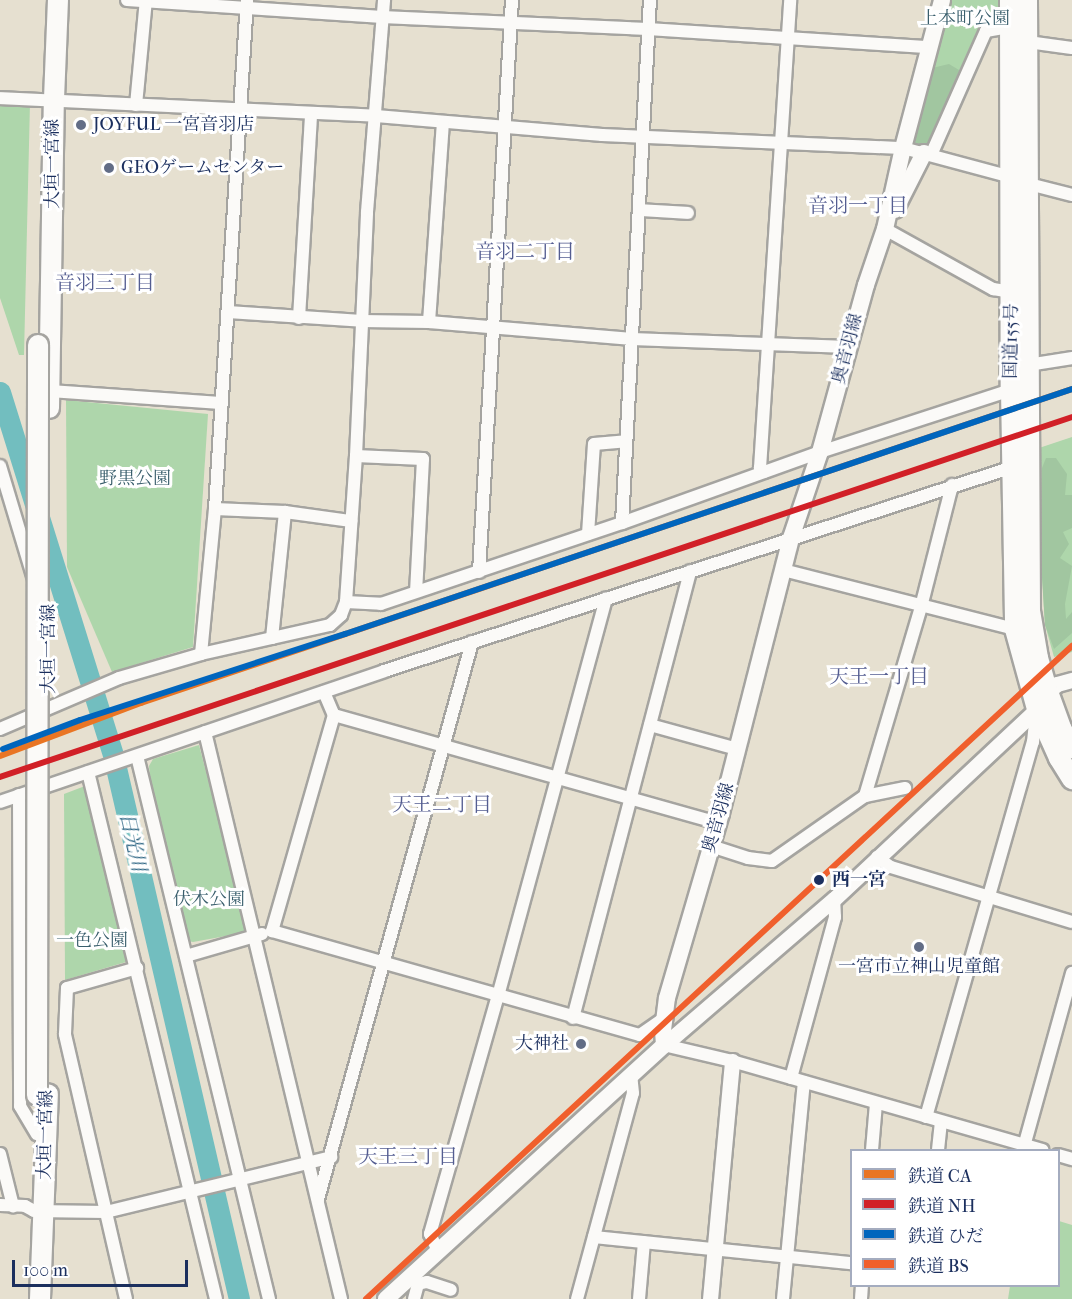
<!DOCTYPE html>
<meta charset="utf-8">
<style>
body{margin:0}
#map{position:relative;width:1072px;height:1299px;overflow:hidden;background:#e6e0d0;font-family:"IM FELL French Canon","Noto Serif JP",serif}
div>[style]{position:absolute}
.green>*{inset:0;background:#aed6ab}
.forest>*{inset:0;background:#a1c6a0}
.river>*{height:21px;margin:-10.5px;padding:0 10.5px;transform-origin:10.5px;border-radius:10.5px;background:#72bebf}
.roads{filter:drop-shadow(2px 0 #a5a4a0) drop-shadow(-2px 0 #a5a4a0) drop-shadow(0 2px #a5a4a0) drop-shadow(0 -2px #a5a4a0)}
.minor>*{height:12px;margin:-6px;padding:0 6px;transform-origin:6px;border-radius:6px;background:#fbfaf8}
.tertiary>*{height:15px;margin:-7.5px;padding:0 7.5px;transform-origin:7.5px;border-radius:7.5px;background:#fbfaf8}
.secondary>*{height:16px;margin:-8px;padding:0 8px;transform-origin:8px;border-radius:8px;background:#fbfaf8}
.primary>*{height:20px;margin:-10px;padding:0 10px;transform-origin:10px;border-radius:10px;background:#fbfaf8}
.trunk>*{height:20px;margin:-10px;padding:0 10px;transform-origin:10px;border-radius:10px;background:#fbfaf8}
.bridges{filter:drop-shadow(2px 0 #a5a4a0) drop-shadow(-2px 0 #a5a4a0) drop-shadow(0 2px #a5a4a0) drop-shadow(0 -2px #a5a4a0)}
.primary-bridge>*{height:20px;margin:-10px;padding:0 10px;transform-origin:10px;border-radius:10px;background:#fbfaf8}
.rail-1>*{height:6px;margin:-3px;padding:0 3px;transform-origin:3px;border-radius:3px;background:#e97524}
.rail-2>*{height:6px;margin:-3px;padding:0 3px;transform-origin:3px;border-radius:3px;background:#d12027}
.rail-3>*{height:6px;margin:-3px;padding:0 3px;transform-origin:3px;border-radius:3px;background:#0065bd}
.rail-4>*{height:6px;margin:-3px;padding:0 3px;transform-origin:3px;border-radius:3px;background:#f05f2c}
.dots>*{width:16px;height:16px;translate:-50% -50%;box-sizing:border-box;border:3px solid #fff;border-radius:50%}
span{translate:-50% -50%;white-space:nowrap;text-align:center;line-height:1.15;-webkit-text-stroke:6px #fff;paint-order:stroke}
.park-label{font-size:18px;color:#395e6c}
.poi-label{font-size:18px;color:#1b2f5e}
.left{translate:0 -50%;text-align:left}
.right{translate:-100% -50%;text-align:right}
.street-label{font-size:18px;color:#1b2f5e}
.stop-label{font-size:18px;color:#1b2f5e;font-weight:700}
.neighbourhood-label{font-size:20px;color:#545d91}
.water-label{font-size:20px;color:#2a6382;font-style:italic}
.legend{position:absolute;left:850px;top:1149px;width:210px;height:138px;box-sizing:border-box;background:#fff;border:2px solid #a4acbf;margin:0;padding:8px 10px;list-style:none;font-size:18px;color:#1b2f5e}
.legend li{display:flex;align-items:center;gap:12px;height:30px}
.legend b{width:30px;border:2px solid #a4acbf}
.scale{position:absolute;left:12px;top:1260px;width:176px;height:27px;box-sizing:border-box;border:3px solid #1b2f5e;border-top:0;padding-left:8px;font-size:18px;line-height:21px;white-space:nowrap;color:#1b2f5e;-webkit-text-stroke:4px #fff;paint-order:stroke}
</style>
<div id="map">
<div class="green">
<i style="clip-path:polygon(952px 0,1000px 0,999px 20px,983px 24px,929px 144px,913px 142px)"></i>
<i style="clip-path:polygon(0 103px,30px 103px,24px 355px,19px 355px,0 298px)"></i>
<i style="clip-path:polygon(66px 400px,208px 414px,193px 647px,112px 672px,67px 567px)"></i>
<i style="clip-path:polygon(1072px 437px,1072px 652px,1054px 657px,1045px 625px,1038px 504px,1039px 448px)"></i>
<i style="clip-path:polygon(199px 745px,248px 932px,193px 942px,188px 941px,152px 795px,149px 766px,153px 759px)"></i>
<i style="clip-path:polygon(85px 786px,126px 962px,65px 980px,64px 794px)"></i>
<i style="clip-path:polygon(1059px 1221px,1072px 1225px,1072px 1299px,1008px 1299px,1010px 1286px,1058px 1286px)"></i>
</div>
<div class="forest">
<i style="clip-path:polygon(949px 64px,959px 70px,960px 75px,929px 144px,919px 149px,913px 142px,932px 68px)"></i>
<i style="clip-path:polygon(1046px 458px,1056px 458px,1067px 474px,1065px 495px,1072px 495px,1072px 528px,1063px 532px,1069px 544px,1060px 558px,1072px 566px,1065px 604px,1066px 619px,1072px 612px,1072px 633px,1054px 649px,1045px 625px,1042px 578px,1042px 468px)"></i>
</div>
<div class="river">
<i style="left:0;top:392px;width:384px;rotate:72.7deg"></i>
<i style="left:114px;top:759px;width:554px;rotate:76.97deg"></i>
</div>
<div class="roads">
<div class="minor">
<i style="left:127px;top:0;width:256px;rotate:3.8deg"></i>
<i style="left:382px;top:17px;width:266px;rotate:2.6deg"></i>
<i style="left:648px;top:29px;width:282px;rotate:3.7deg"></i>
<i style="left:1028px;top:42px;width:44px;rotate:7.8deg"></i>
<i style="left:0;top:98px;width:376px;rotate:2.7deg"></i>
<i style="left:376px;top:116px;width:227px;rotate:4.8deg"></i>
<i style="left:602px;top:135px;width:301px;rotate:2.5deg"></i>
<i style="left:903px;top:148px;width:112px;rotate:15deg"></i>
<i style="left:136px;top:105px;width:105px;rotate:-84.6deg"></i>
<i style="left:931px;top:155px;width:136px;rotate:-66.1deg"></i>
<i style="left:986px;top:31px;width:23px;rotate:-10deg"></i>
<i style="left:1029px;top:184px;width:44px;rotate:14.3deg"></i>
<i style="left:639px;top:210px;width:49px;rotate:3.5deg"></i>
<i style="left:885px;top:229px;width:124px;rotate:29.1deg"></i>
<i style="left:993px;top:289px;width:19px;rotate:9deg"></i>
<i style="left:228px;top:312px;width:134px;rotate:3.8deg"></i>
<i style="left:362px;top:321px;width:67px;rotate:0.9deg"></i>
<i style="left:429px;top:322px;width:204px;rotate:4.8deg"></i>
<i style="left:632px;top:339px;width:217px;rotate:2.1deg"></i>
<i style="left:299px;top:318px;width:205px;rotate:-86.6deg"></i>
<i style="left:429px;top:322px;width:200px;rotate:-86deg"></i>
<i style="left:1028px;top:365px;width:45px;rotate:-9deg"></i>
<i style="left:49px;top:391px;width:173px;rotate:4deg"></i>
<i style="left:356px;top:456px;width:67px;rotate:2.6deg"></i>
<i style="left:423px;top:459px;width:132px;rotate:93deg"></i>
<i style="left:0;top:466px;width:115px;rotate:73.3deg"></i>
<i style="left:764px;top:472px;width:6px;rotate:-135deg"></i>
<i style="left:760px;top:468px;width:469px;rotate:-86.3deg"></i>
<i style="left:215px;top:509px;width:70px;rotate:2.5deg"></i>
<i style="left:285px;top:512px;width:67px;rotate:7.8deg"></i>
<i style="left:622px;top:523px;width:524px;rotate:-86.94deg"></i>
<i style="left:588px;top:534px;width:90px;rotate:-86.2deg"></i>
<i style="left:594px;top:444px;width:32px;rotate:-5deg"></i>
<i style="left:783px;top:570px;width:239px;rotate:14.3deg"></i>
<i style="left:479px;top:572px;width:573px;rotate:-86.7deg"></i>
<i style="left:346px;top:602px;width:146px;rotate:-86.1deg"></i>
<i style="left:356px;top:456px;width:244px;rotate:-87.4deg"></i>
<i style="left:367px;top:212px;width:213px;rotate:-85.4deg"></i>
<i style="left:272px;top:638px;width:127px;rotate:-84.1deg"></i>
<i style="left:201px;top:654px;width:146px;rotate:-84.5deg"></i>
<i style="left:215px;top:509px;width:510px;rotate:-86.4deg"></i>
<i style="left:324px;top:692px;width:25px;rotate:67deg"></i>
<i style="left:334px;top:715px;width:225px;rotate:106deg"></i>
<i style="left:272px;top:931px;width:382px;rotate:15.8deg"></i>
<i style="left:640px;top:1035px;width:29px;rotate:-35deg"></i>
<i style="left:334px;top:715px;width:399px;rotate:15.7deg"></i>
<i style="left:650px;top:725px;width:90px;rotate:15.4deg"></i>
<i style="left:0;top:729px;width:129px;rotate:-23.2deg"></i>
<i style="left:119px;top:678px;width:85px;rotate:-16.3deg"></i>
<i style="left:201px;top:654px;width:132px;rotate:-12.7deg"></i>
<i style="left:330px;top:625px;width:15px;rotate:-42deg"></i>
<i style="left:341px;top:615px;width:14px;rotate:-69deg"></i>
<i style="left:346px;top:602px;width:35px;rotate:3deg"></i>
<i style="left:381px;top:604px;width:254px;rotate:-18.6deg"></i>
<i style="left:622px;top:523px;width:210px;rotate:-19.7deg"></i>
<i style="left:820px;top:452px;width:201px;rotate:-18deg"></i>
<i style="left:205px;top:732px;width:583px;rotate:76.51deg"></i>
<i style="left:137px;top:756px;width:559px;rotate:76.34deg"></i>
<i style="left:88px;top:772px;width:542px;rotate:76.35deg"></i>
<i style="left:19px;top:795px;width:311px;rotate:89.8deg"></i>
<i style="left:20px;top:1106px;width:33px;rotate:59deg"></i>
<i style="left:865px;top:796px;width:197px;rotate:-73.5deg"></i>
<i style="left:921px;top:607px;width:126px;rotate:-75.7deg"></i>
<i style="left:0;top:802px;width:406px;rotate:-18.8deg"></i>
<i style="left:384px;top:671px;width:661px;rotate:-17.97deg"></i>
<i style="left:711px;top:846px;width:39px;rotate:18deg"></i>
<i style="left:748px;top:858px;width:24px;rotate:7deg"></i>
<i style="left:772px;top:861px;width:113px;rotate:-35deg"></i>
<i style="left:865px;top:796px;width:41px;rotate:-11.3deg"></i>
<i style="left:877px;top:857px;width:17px;rotate:36deg"></i>
<i style="left:891px;top:867px;width:189px;rotate:16.9deg"></i>
<i style="left:186px;top:956px;width:79px;rotate:-16.1deg"></i>
<i style="left:573px;top:1018px;width:462px;rotate:-75.3deg"></i>
<i style="left:664px;top:1045px;width:70px;rotate:13.2deg"></i>
<i style="left:732px;top:1061px;width:323px;rotate:16deg"></i>
<i style="left:791px;top:1078px;width:167px;rotate:-74.7deg"></i>
<i style="left:835px;top:917px;width:18px;rotate:-93deg"></i>
<i style="left:926px;top:1117px;width:390px;rotate:-74.1deg"></i>
<i style="left:1033px;top:742px;width:28px;rotate:-84deg"></i>
<i style="left:872px;top:1150px;width:47px;rotate:-85.1deg"></i>
<i style="left:938px;top:1150px;width:28px;rotate:-84deg"></i>
<i style="left:1023px;top:1150px;width:184px;rotate:-74.5deg"></i>
<i style="left:0;top:1154px;width:54px;rotate:76deg"></i>
<i style="left:1058px;top:1155px;width:15px;rotate:16deg"></i>
<i style="left:318px;top:1199px;width:578px;rotate:-74.54deg"></i>
<i style="left:0;top:1205px;width:25px;rotate:2deg"></i>
<i style="left:25px;top:1206px;width:10px;rotate:29deg"></i>
<i style="left:34px;top:1211px;width:72px;rotate:0.8deg"></i>
<i style="left:106px;top:1212px;width:232px;rotate:-13.7deg"></i>
<i style="left:594px;top:1237px;width:259px;rotate:5.8deg"></i>
<i style="left:438px;top:1251px;width:19px;rotate:-115deg"></i>
<i style="left:430px;top:1234px;width:248px;rotate:-74.1deg"></i>
<i style="left:498px;top:996px;width:412px;rotate:-74.8deg"></i>
<i style="left:418px;top:1284px;width:9px;rotate:-13deg"></i>
<i style="left:427px;top:1282px;width:25px;rotate:18deg"></i>
<i style="left:126px;top:1299px;width:272px;rotate:-103deg"></i>
<i style="left:65px;top:1034px;width:46px;rotate:-87.5deg"></i>
<i style="left:67px;top:988px;width:73px;rotate:-15.9deg"></i>
<i style="left:414px;top:1299px;width:16px;rotate:-75deg"></i>
<i style="left:418px;top:1284px;width:6px;rotate:-129deg"></i>
<i style="left:577px;top:1299px;width:213px;rotate:-74.8deg"></i>
<i style="left:633px;top:1093px;width:19px;rotate:-96deg"></i>
<i style="left:639px;top:1299px;width:57px;rotate:-85deg"></i>
<i style="left:783px;top:1299px;width:218px;rotate:-84.5deg"></i>
<i style="left:861px;top:1299px;width:13px;rotate:-86deg"></i>
</div>
<div class="tertiary">
<i style="left:664px;top:1045px;width:224px;rotate:-40.7deg"></i>
<i style="left:834px;top:899px;width:278px;rotate:-43.1deg"></i>
<i style="left:1037px;top:709px;width:20px;rotate:-57deg"></i>
<i style="left:1048px;top:692px;width:12px;rotate:-42deg"></i>
<i style="left:1057px;top:684px;width:16px;rotate:-15deg"></i>
<i style="left:710px;top:1299px;width:239px;rotate:-84.7deg"></i>
</div>
<div class="secondary">
<i style="left:895px;top:210px;width:64px;rotate:-63deg"></i>
<i style="left:386px;top:1299px;width:377px;rotate:-42.4deg"></i>
<i style="left:664px;top:1045px;width:15px;rotate:-94deg"></i>
<i style="left:663px;top:1030px;width:32px;rotate:-83deg"></i>
<i style="left:667px;top:998px;width:193px;rotate:-73.7deg"></i>
<i style="left:721px;top:813px;width:284px;rotate:-75.7deg"></i>
<i style="left:791px;top:538px;width:91px;rotate:-71.4deg"></i>
<i style="left:820px;top:452px;width:173px;rotate:-74.6deg"></i>
<i style="left:866px;top:285px;width:59px;rotate:-71.3deg"></i>
<i style="left:885px;top:229px;width:83px;rotate:-77.5deg"></i>
<i style="left:903px;top:148px;width:153px;rotate:-75.2deg"></i>
</div>
<div class="primary">
<i style="left:49px;top:408px;width:309px;rotate:-89.1deg"></i>
<i style="left:54px;top:99px;width:99px;rotate:-87.7deg"></i>
<i style="left:40px;top:1299px;width:205px;rotate:-87.8deg"></i>
</div>
<div class="trunk">
<i style="left:1010px;top:0;width:390px;rotate:89.9deg"></i>
<i style="left:1011px;top:390px;width:239px;rotate:89deg"></i>
<i style="left:1015px;top:629px;width:83px;rotate:74.6deg"></i>
<i style="left:1037px;top:709px;width:54px;rotate:65.8deg"></i>
<i style="left:1059px;top:758px;width:25px;rotate:58deg"></i>
<i style="left:1027px;top:0;width:611px;rotate:89.72deg"></i>
<i style="left:1030px;top:611px;width:48px;rotate:80.3deg"></i>
<i style="left:1038px;top:658px;width:35px;rotate:74deg"></i>
<i style="left:1048px;top:692px;width:38px;rotate:70deg"></i>
<i style="left:1061px;top:728px;width:23px;rotate:61deg"></i>
</div>
</div>
<div class="bridges">
<div class="primary-bridge">
<i style="left:37px;top:1095px;width:750px;rotate:-89.92deg"></i>
</div>
</div>
<div class="rail-1">
<i style="left:0;top:756px;width:151px;rotate:-20.6deg"></i>
<i style="left:141px;top:703px;width:983px;rotate:-18.64deg"></i>
</div>
<div class="rail-2">
<i style="left:0;top:777px;width:1131px;rotate:-18.56deg"></i>
</div>
<div class="rail-3">
<i style="left:3px;top:749px;width:82px;rotate:-20.6deg"></i>
<i style="left:80px;top:720px;width:279px;rotate:-18deg"></i>
<i style="left:345px;top:634px;width:767px;rotate:-18.62deg"></i>
</div>
<div class="rail-4">
<i style="left:366px;top:1299px;width:962px;rotate:-42.77deg"></i>
</div>
<div class="dots">
<i style="left:81px;top:125px;background:#626d86"></i>
<i style="left:109px;top:168px;background:#626d86"></i>
<i style="left:819px;top:880px;background:#1b2f5e"></i>
<i style="left:919px;top:947px;background:#626d86"></i>
<i style="left:581px;top:1044px;background:#626d86"></i>
</div>
<div class="park-label">
<span style="left:965px;top:19px">上本町公園</span>
<span style="left:135px;top:479px">野黒公園</span>
<span style="left:209px;top:900px">伏木公園</span>
<span style="left:92px;top:941px">一色公園</span>
</div>
<div class="poi-label">
<span class="left" style="left:93px;top:125px">JOYFUL 一宮音羽店</span>
<span class="left" style="left:121px;top:168px">GEOゲームセンター</span>
<span style="left:919px;top:967px">一宮市立神山児童館</span>
<span class="right" style="left:569px;top:1044px">大神社</span>
</div>
<div class="street-label">
<span style="left:53px;top:164px;rotate:-90deg">大垣一宮線</span>
<span style="left:1012px;top:341px;rotate:-89deg">国道155号</span>
<span style="left:848px;top:349px;rotate:-75deg">奥音羽線</span>
<span style="left:49px;top:649px;rotate:-90deg">大垣一宮線</span>
<span style="left:719px;top:818px;rotate:-74deg">奥音羽線</span>
<span style="left:46px;top:1135px;rotate:-89deg">大垣一宮線</span>
</div>
<div class="stop-label">
<span class="left" style="left:832px;top:880px">西一宮</span>
</div>
<div class="neighbourhood-label">
<span style="left:858px;top:205px">音羽一丁目</span>
<span style="left:525px;top:251px">音羽二丁目</span>
<span style="left:105px;top:282px">音羽三丁目</span>
<span style="left:879px;top:676px">天王一丁目</span>
<span style="left:442px;top:804px">天王二丁目</span>
<span style="left:408px;top:1156px">天王三丁目</span>
</div>
<div class="water-label">
<span style="left:133px;top:842px;rotate:77deg">日光川</span>
</div>
<ul class="legend">
<li><b style="height:8px;background:#e97524"></b>鉄道 CA</li>
<li><b style="height:8px;background:#d12027"></b>鉄道 NH</li>
<li><b style="height:8px;background:#0065bd"></b>鉄道 ひだ</li>
<li><b style="height:8px;background:#f05f2c"></b>鉄道 BS</li>
</ul>
<div class="scale">100 m</div>
</div>
